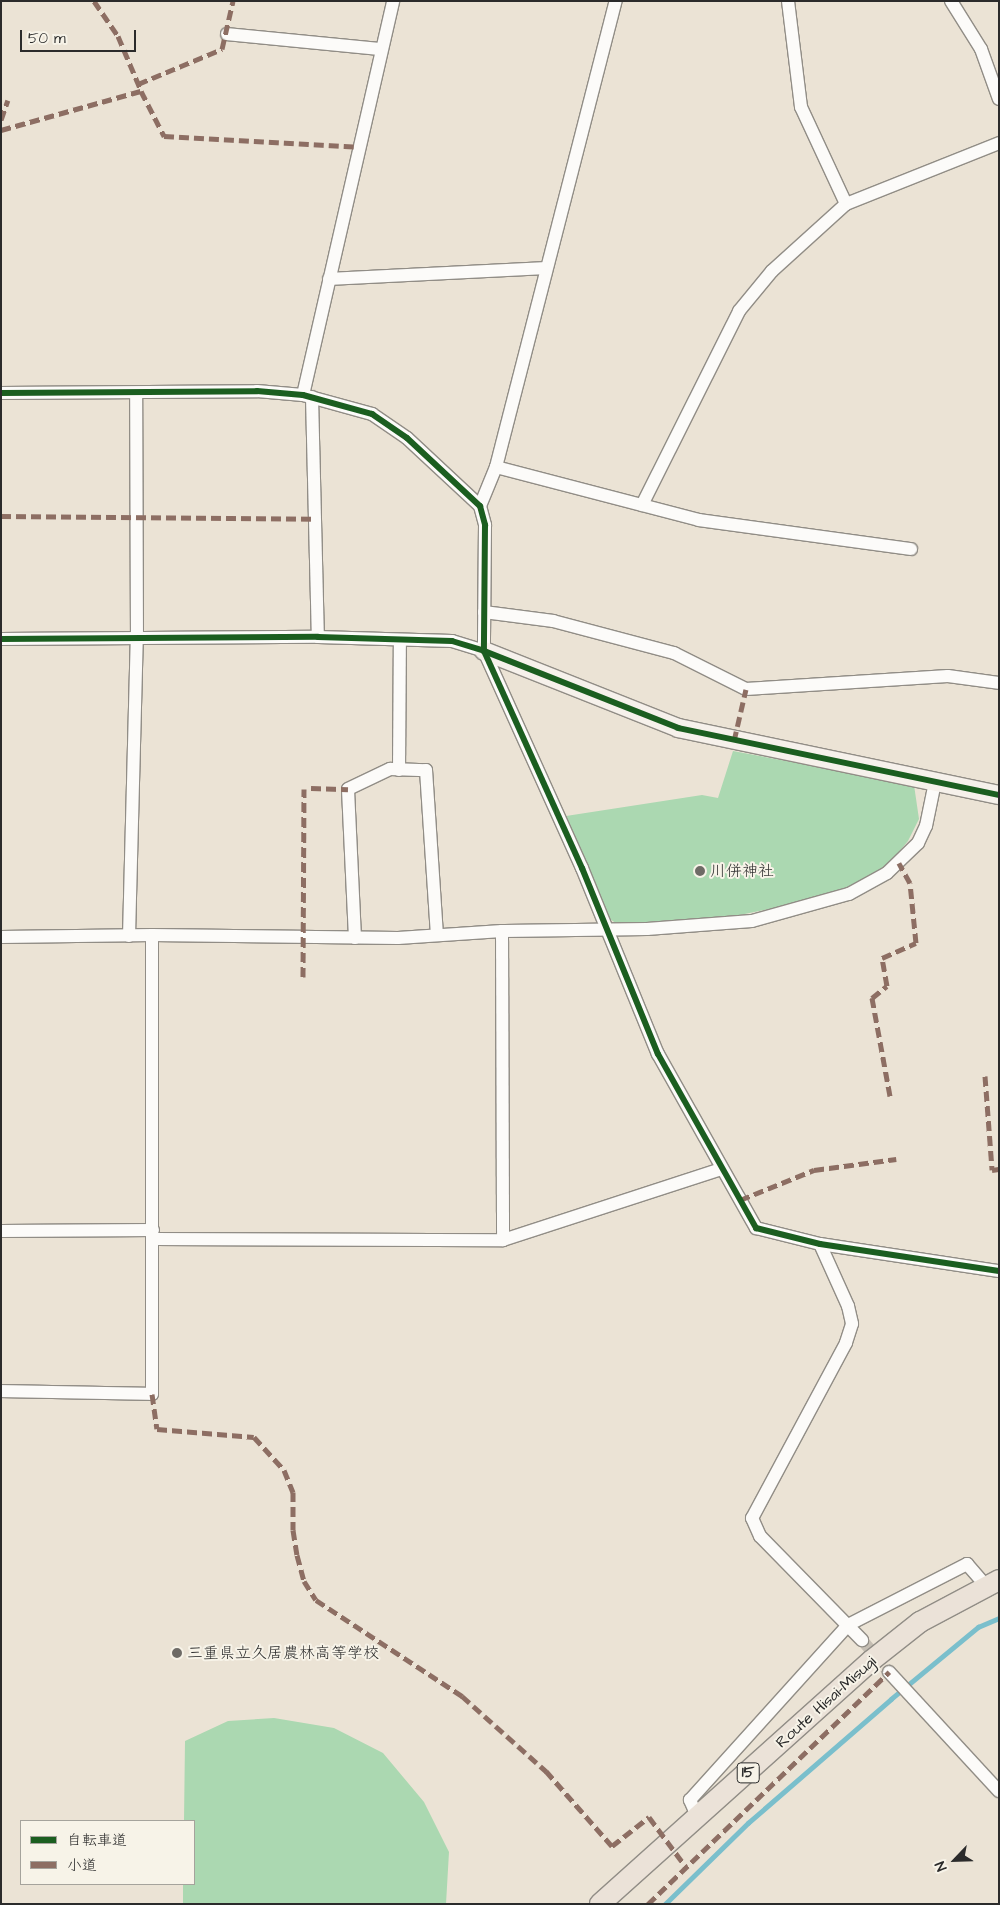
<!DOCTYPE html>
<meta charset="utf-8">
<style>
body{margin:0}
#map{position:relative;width:1000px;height:1905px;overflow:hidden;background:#ebe3d5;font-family:"Architects Daughter","Klee One",sans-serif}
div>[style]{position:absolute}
.green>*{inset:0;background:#abd8b1}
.stream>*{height:4.5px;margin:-2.25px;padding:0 2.25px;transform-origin:2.25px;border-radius:2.25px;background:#7abfcc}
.street-tunnel>*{height:12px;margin-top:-6px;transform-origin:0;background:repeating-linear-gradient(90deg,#c5beb3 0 12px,transparent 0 18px)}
.roads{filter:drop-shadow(1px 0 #918d86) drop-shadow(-1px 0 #918d86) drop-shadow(0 1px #918d86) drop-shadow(0 -1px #918d86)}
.street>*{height:12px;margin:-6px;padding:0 6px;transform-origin:6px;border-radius:6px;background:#fcfbf9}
.secondary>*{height:18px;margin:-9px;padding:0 9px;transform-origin:9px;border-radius:9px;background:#f6f1eb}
.primary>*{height:20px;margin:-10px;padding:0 10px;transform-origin:10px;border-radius:10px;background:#ebe2d8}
.quiet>*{height:5px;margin-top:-2.5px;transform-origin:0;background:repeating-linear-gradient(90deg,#8d6e63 0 10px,transparent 0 15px)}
.cycleway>*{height:6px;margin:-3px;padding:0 3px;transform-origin:3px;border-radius:3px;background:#1b5e20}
.dots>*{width:14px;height:14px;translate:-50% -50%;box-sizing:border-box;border:2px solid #f7f3e8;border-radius:50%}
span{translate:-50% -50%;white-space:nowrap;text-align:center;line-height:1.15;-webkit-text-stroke:4px #f7f3e8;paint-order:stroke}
.shield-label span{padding:1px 4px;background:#f7f3e8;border:1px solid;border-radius:4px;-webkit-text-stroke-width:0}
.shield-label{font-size:15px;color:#2b2b2b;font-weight:700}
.poi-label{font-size:16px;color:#2b2b2b}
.left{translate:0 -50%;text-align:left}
.street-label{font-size:16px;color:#2b2b2b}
.frame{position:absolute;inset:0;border:2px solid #2b2b2b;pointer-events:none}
.legend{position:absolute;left:20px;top:1820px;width:175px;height:65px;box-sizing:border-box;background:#f7f3e8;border:1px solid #a5a39c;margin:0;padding:6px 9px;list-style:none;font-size:15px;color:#2b2b2b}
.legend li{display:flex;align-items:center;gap:10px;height:25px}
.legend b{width:25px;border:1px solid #a5a39c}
.north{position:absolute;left:930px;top:1835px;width:50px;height:50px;-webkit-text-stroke:4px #f7f3e8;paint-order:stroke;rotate:246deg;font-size:14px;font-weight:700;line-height:20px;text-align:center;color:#2b2b2b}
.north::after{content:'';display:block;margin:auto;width:18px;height:22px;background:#2b2b2b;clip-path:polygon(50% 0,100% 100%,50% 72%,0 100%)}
.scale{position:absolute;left:20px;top:30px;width:116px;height:22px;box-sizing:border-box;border:2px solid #2b2b2b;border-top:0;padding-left:6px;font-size:15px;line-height:18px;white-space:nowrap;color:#2b2b2b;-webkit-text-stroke:4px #f7f3e8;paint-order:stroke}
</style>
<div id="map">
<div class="green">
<i style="clip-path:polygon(733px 751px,914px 785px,919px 819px,908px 841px,888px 865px,854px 885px,793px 904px,735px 916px,617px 924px,610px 919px,566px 816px,702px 795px,718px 798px)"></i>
<i style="clip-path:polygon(274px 1718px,334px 1728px,383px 1753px,424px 1802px,449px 1852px,446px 1904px,183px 1904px,183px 1884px,194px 1884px,194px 1821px,184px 1821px,185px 1741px,228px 1721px)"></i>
</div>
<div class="stream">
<i style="left:665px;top:1904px;width:116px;rotate:-44.3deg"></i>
<i style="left:748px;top:1823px;width:189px;rotate:-40.9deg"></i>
<i style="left:891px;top:1699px;width:113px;rotate:-39.6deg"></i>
<i style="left:978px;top:1627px;width:23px;rotate:-23deg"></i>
</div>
<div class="street-tunnel">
<i style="left:862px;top:1640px;width:42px;rotate:49.8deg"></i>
</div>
<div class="roads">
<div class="street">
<i style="left:788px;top:1px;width:107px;rotate:83deg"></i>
<i style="left:801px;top:107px;width:107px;rotate:65.1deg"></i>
<i style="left:951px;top:1px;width:57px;rotate:58deg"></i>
<i style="left:981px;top:49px;width:53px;rotate:70.2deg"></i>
<i style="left:227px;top:34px;width:155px;rotate:5.6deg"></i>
<i style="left:329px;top:279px;width:217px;rotate:-2.9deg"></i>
<i style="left:1px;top:393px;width:256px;rotate:-0.4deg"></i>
<i style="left:257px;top:391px;width:46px;rotate:5deg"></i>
<i style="left:303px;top:395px;width:72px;rotate:15.4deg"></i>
<i style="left:372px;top:414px;width:42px;rotate:34.4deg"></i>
<i style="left:407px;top:438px;width:100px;rotate:43deg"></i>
<i style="left:480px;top:506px;width:20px;rotate:75deg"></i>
<i style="left:485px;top:525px;width:126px;rotate:90.5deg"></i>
<i style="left:484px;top:651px;width:238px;rotate:65.7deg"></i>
<i style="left:582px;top:868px;width:201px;rotate:67.8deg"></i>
<i style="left:658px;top:1054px;width:200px;rotate:60.6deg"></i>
<i style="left:756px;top:1228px;width:66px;rotate:14deg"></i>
<i style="left:820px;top:1244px;width:181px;rotate:8.6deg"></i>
<i style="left:303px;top:395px;width:404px;rotate:-77.1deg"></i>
<i style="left:312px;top:397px;width:240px;rotate:88.6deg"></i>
<i style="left:496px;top:467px;width:210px;rotate:14.6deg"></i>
<i style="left:699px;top:520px;width:214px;rotate:7.8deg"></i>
<i style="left:642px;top:505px;width:217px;rotate:-63.4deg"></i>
<i style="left:739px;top:311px;width:52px;rotate:-50.5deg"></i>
<i style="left:772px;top:271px;width:100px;rotate:-42.2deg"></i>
<i style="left:846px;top:204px;width:165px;rotate:-21.7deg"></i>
<i style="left:480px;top:506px;width:42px;rotate:-67.7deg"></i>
<i style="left:496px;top:467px;width:481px;rotate:-75.6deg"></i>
<i style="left:484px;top:612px;width:70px;rotate:7.4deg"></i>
<i style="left:553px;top:621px;width:125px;rotate:14.8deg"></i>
<i style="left:674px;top:653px;width:80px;rotate:26.6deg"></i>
<i style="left:746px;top:689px;width:202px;rotate:-3.7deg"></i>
<i style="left:948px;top:676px;width:51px;rotate:7.8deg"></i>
<i style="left:1px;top:639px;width:317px;rotate:-0.4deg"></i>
<i style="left:318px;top:637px;width:134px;rotate:1.7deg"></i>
<i style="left:452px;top:641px;width:34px;rotate:17deg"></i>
<i style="left:399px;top:770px;width:130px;rotate:-89.6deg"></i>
<i style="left:502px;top:931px;width:309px;rotate:89.8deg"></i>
<i style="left:129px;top:936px;width:297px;rotate:-88.5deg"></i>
<i style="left:137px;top:639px;width:245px;rotate:-90.2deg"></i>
<i style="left:1px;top:937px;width:151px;rotate:-0.8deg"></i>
<i style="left:152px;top:935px;width:246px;rotate:0.7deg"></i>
<i style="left:398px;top:938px;width:104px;rotate:-3.9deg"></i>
<i style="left:502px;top:931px;width:145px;rotate:-0.8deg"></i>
<i style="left:647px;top:929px;width:105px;rotate:-4.4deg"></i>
<i style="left:752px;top:921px;width:101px;rotate:-15.6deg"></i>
<i style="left:849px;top:894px;width:43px;rotate:-28.9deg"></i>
<i style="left:887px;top:873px;width:43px;rotate:-44.1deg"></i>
<i style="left:918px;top:843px;width:19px;rotate:-65deg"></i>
<i style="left:926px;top:826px;width:45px;rotate:-78.4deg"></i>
<i style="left:355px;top:938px;width:149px;rotate:-92.7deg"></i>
<i style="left:348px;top:789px;width:47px;rotate:-25.5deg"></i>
<i style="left:390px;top:769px;width:36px;rotate:2deg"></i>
<i style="left:426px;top:770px;width:165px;rotate:86.2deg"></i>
<i style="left:1px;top:1231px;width:152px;rotate:-0.4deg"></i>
<i style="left:153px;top:1239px;width:350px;rotate:0.2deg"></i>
<i style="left:503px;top:1240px;width:230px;rotate:-18deg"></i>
<i style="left:820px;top:1244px;width:68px;rotate:65.7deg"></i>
<i style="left:848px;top:1306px;width:18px;rotate:77deg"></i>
<i style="left:852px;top:1324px;width:20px;rotate:108deg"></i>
<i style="left:846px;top:1343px;width:199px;rotate:118.2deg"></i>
<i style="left:752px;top:1518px;width:20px;rotate:66deg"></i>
<i style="left:760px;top:1536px;width:146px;rotate:45.6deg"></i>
<i style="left:1px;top:1391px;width:151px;rotate:1.1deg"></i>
<i style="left:152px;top:1394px;width:459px;rotate:-90deg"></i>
<i style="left:889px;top:1672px;width:162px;rotate:47.3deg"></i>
<i style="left:698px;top:1818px;width:20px;rotate:-114deg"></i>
<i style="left:690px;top:1800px;width:236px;rotate:-47.9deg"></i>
<i style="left:848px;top:1625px;width:134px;rotate:-27.1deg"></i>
<i style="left:967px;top:1564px;width:28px;rotate:49deg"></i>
</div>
<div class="secondary">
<i style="left:484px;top:651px;width:209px;rotate:21.6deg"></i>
<i style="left:678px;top:728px;width:328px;rotate:11.8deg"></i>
</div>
<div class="primary">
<i style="left:600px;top:1904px;width:365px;rotate:-41.9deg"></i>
<i style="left:872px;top:1660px;width:61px;rotate:-38.4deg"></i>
<i style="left:920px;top:1622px;width:89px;rotate:-28deg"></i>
</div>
</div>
<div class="quiet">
<i style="left:94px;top:1px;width:42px;rotate:55.6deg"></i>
<i style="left:118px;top:36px;width:56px;rotate:67.1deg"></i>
<i style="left:138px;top:84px;width:91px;rotate:-22.6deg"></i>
<i style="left:222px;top:49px;width:49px;rotate:-77.1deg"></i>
<i style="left:1px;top:120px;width:21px;rotate:-71deg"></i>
<i style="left:1px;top:130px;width:145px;rotate:-15.6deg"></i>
<i style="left:141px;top:91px;width:51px;rotate:62.9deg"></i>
<i style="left:164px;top:136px;width:194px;rotate:3.2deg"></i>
<i style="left:1px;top:516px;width:314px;rotate:0.5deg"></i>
<i style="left:734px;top:741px;width:53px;rotate:-77deg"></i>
<i style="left:311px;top:788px;width:37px;rotate:2deg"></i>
<i style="left:303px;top:977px;width:188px;rotate:-89.7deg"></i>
<i style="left:985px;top:1076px;width:94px;rotate:85.7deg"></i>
<i style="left:992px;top:1170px;width:7px;rotate:-8deg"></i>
<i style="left:890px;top:1096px;width:100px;rotate:-100.4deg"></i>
<i style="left:872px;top:998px;width:19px;rotate:-39deg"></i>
<i style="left:887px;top:986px;width:28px;rotate:-100deg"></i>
<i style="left:882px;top:958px;width:37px;rotate:-24deg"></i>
<i style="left:916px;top:943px;width:60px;rotate:-95.7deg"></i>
<i style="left:910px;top:883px;width:23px;rotate:-119deg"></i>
<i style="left:740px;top:1200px;width:80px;rotate:-22.1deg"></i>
<i style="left:814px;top:1170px;width:83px;rotate:-7.6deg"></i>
<i style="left:152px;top:1394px;width:35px;rotate:82deg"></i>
<i style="left:157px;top:1429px;width:97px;rotate:4.7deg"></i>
<i style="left:254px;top:1437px;width:45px;rotate:47.7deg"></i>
<i style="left:284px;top:1470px;width:24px;rotate:68deg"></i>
<i style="left:293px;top:1492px;width:38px;rotate:90deg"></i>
<i style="left:293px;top:1530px;width:25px;rotate:81deg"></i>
<i style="left:297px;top:1555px;width:27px;rotate:75deg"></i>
<i style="left:304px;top:1581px;width:22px;rotate:58deg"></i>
<i style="left:316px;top:1600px;width:175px;rotate:33.3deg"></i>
<i style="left:462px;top:1696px;width:113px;rotate:41.8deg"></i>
<i style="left:546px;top:1771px;width:100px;rotate:48.7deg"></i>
<i style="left:612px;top:1846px;width:47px;rotate:-38.1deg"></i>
<i style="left:649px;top:1817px;width:62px;rotate:53.5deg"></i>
<i style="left:648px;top:1904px;width:335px;rotate:-43.9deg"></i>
</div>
<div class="cycleway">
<i style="left:1px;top:393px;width:256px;rotate:-0.4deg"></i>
<i style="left:257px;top:391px;width:46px;rotate:5deg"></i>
<i style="left:303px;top:395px;width:72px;rotate:15.4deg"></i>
<i style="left:372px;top:414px;width:42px;rotate:34.4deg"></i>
<i style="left:407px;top:438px;width:100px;rotate:43deg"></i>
<i style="left:480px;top:506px;width:20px;rotate:75deg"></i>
<i style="left:485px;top:525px;width:126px;rotate:90.5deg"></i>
<i style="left:484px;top:651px;width:238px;rotate:65.7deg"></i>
<i style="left:582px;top:868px;width:201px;rotate:67.8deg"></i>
<i style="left:658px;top:1054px;width:200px;rotate:60.6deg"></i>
<i style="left:756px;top:1228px;width:66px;rotate:14deg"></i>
<i style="left:820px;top:1244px;width:181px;rotate:8.6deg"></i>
<i style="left:1px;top:639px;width:317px;rotate:-0.4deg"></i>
<i style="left:318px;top:637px;width:134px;rotate:1.7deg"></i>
<i style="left:452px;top:641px;width:34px;rotate:17deg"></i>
<i style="left:484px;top:651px;width:209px;rotate:21.6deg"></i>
<i style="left:678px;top:728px;width:328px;rotate:11.8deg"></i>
</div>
<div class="dots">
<i style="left:700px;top:871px;background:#6e6b66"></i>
<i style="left:177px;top:1653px;background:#6e6b66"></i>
</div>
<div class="shield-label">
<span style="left:748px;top:1773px">15</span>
</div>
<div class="poi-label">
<span class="left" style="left:710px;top:871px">川併神社</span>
<span class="left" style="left:187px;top:1653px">三重県立久居農林高等学校</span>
</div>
<div class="street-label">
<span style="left:826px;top:1702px;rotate:-42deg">Route Hisai-Misugi</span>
</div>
<div class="frame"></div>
<ul class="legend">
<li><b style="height:6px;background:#1b5e20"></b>自転車道</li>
<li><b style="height:6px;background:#8d6e63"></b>小道</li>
</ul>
<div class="north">N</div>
<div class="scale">50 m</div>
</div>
